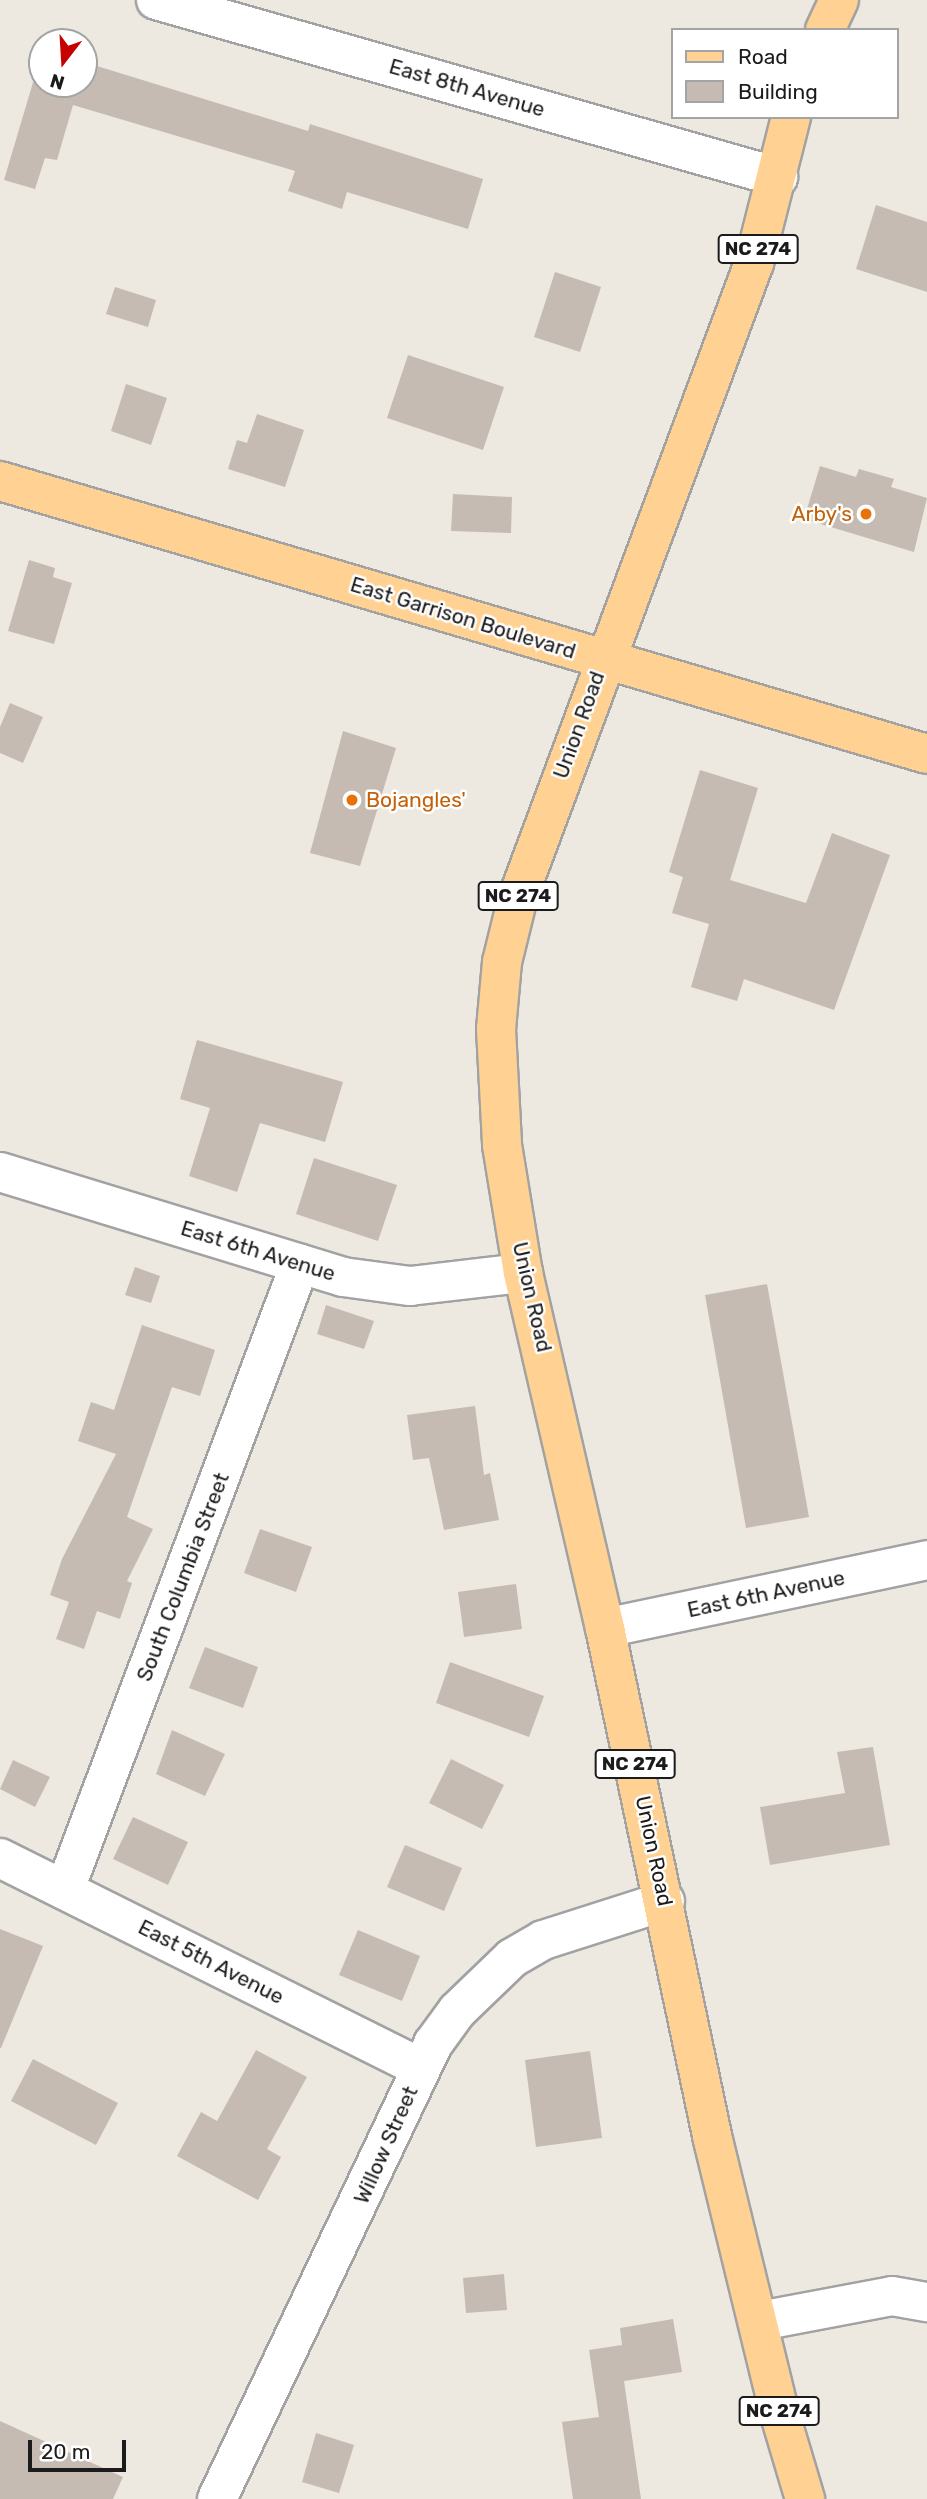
<!DOCTYPE html>
<style>
body{margin:0}
#map{position:relative;width:927px;height:2499px;overflow:hidden;background:#ede9e0;font-family:Rubik,sans-serif}
div>[style]{position:absolute}
.building>*{inset:0;background:#c5bbb3}
.roads{filter:drop-shadow(2px 0 #a2a2a2) drop-shadow(-2px 0 #a2a2a2) drop-shadow(0 2px #a2a2a2) drop-shadow(0 -2px #a2a2a2)}
.minor>*{height:38px;margin:-19px;padding:0 19px;transform-origin:19px;border-radius:19px;background:#fff}
.major>*{height:38px;margin:-19px;padding:0 19px;transform-origin:19px;border-radius:19px;background:#ffd293}
.dots>*{width:19px;height:19px;translate:-50% -50%;box-sizing:border-box;border:4px solid #fff;border-radius:50%}
span{translate:-50% -50%;white-space:nowrap;text-align:center;line-height:1.15;-webkit-text-stroke:5px #fff;paint-order:stroke}
.shield-label span{padding:2px 5px;background:#fff;border:2px solid;border-radius:5px;-webkit-text-stroke-width:0}
.shield-label{font-size:19px;color:#1b1b1b;font-weight:700}
.street-label{font-size:21px;color:#1b1b1b}
.food-label{font-size:21px;color:#c56008}
.right{translate:-100% -50%;text-align:right}
.left{translate:0 -50%;text-align:left}
.legend{position:absolute;left:671px;top:28px;width:228px;height:91px;box-sizing:border-box;background:#fff;border:2px solid #a4a4a4;margin:0;padding:9px 12px;list-style:none;font-size:21px;color:#1b1b1b}
.legend li{display:flex;align-items:center;gap:14px;height:35px}
.legend b{width:35px;border:2px solid #a4a4a4}
.north{position:absolute;left:28px;top:28px;width:70px;height:70px;box-sizing:border-box;background:#fff;border:2px solid #a4a4a4;border-radius:50%;rotate:197deg;font-size:19px;font-weight:700;line-height:28px;text-align:center;color:#1b1b1b}
.north::after{content:'';display:block;margin:auto;width:24px;height:32px;background:#c60200;clip-path:polygon(50% 0,100% 100%,50% 72%,0 100%)}
.scale{position:absolute;left:28px;top:2440px;width:98px;height:32px;box-sizing:border-box;border:4px solid #1b1b1b;border-top:0;padding-left:9px;font-size:21px;line-height:24px;white-space:nowrap;color:#1b1b1b;-webkit-text-stroke:5px #fff;paint-order:stroke}
</style>
<div id="map">
<div class="building">
<i style="clip-path:polygon(42px 52px,42px 84px,84px 84px,84px 62px,308px 131px,310px 124px,483px 179px,468px 229px,347px 192px,342px 209px,288px 191px,295px 171px,73px 105px,57px 160px,45px 158px,35px 189px,4px 180px)"></i>
<i style="clip-path:polygon(876px 205px,927px 222px,927px 292px,856px 269px)"></i>
<i style="clip-path:polygon(555px 272px,601px 287px,580px 352px,534px 337px)"></i>
<i style="clip-path:polygon(115px 287px,156px 300px,148px 327px,106px 314px)"></i>
<i style="clip-path:polygon(408px 355px,504px 387px,483px 450px,387px 418px)"></i>
<i style="clip-path:polygon(126px 384px,167px 398px,151px 445px,111px 431px)"></i>
<i style="clip-path:polygon(257px 414px,304px 430px,285px 487px,228px 469px,237px 440px,247px 443px)"></i>
<i style="clip-path:polygon(820px 466px,856px 477px,859px 469px,894px 479px,891px 487px,927px 498px,914px 552px,804px 519px)"></i>
<i style="clip-path:polygon(453px 494px,512px 497px,511px 533px,451px 531px)"></i>
<i style="clip-path:polygon(29px 560px,55px 568px,53px 577px,72px 583px,54px 644px,8px 631px)"></i>
<i style="clip-path:polygon(10px 703px,43px 717px,23px 763px,0 753px,0 727px)"></i>
<i style="clip-path:polygon(343px 731px,396px 748px,360px 866px,310px 853px)"></i>
<i style="clip-path:polygon(700px 770px,758px 788px,730px 880px,806px 903px,832px 833px,890px 855px,834px 1010px,744px 979px,737px 1001px,691px 987px,709px 924px,672px 913px,683px 877px,669px 872px)"></i>
<i style="clip-path:polygon(197px 1040px,343px 1082px,325px 1142px,260px 1123px,237px 1192px,189px 1176px,210px 1108px,180px 1099px)"></i>
<i style="clip-path:polygon(314px 1158px,397px 1185px,378px 1241px,296px 1214px)"></i>
<i style="clip-path:polygon(135px 1267px,160px 1276px,151px 1303px,125px 1295px)"></i>
<i style="clip-path:polygon(767px 1284px,809px 1517px,746px 1528px,705px 1295px)"></i>
<i style="clip-path:polygon(326px 1305px,374px 1321px,364px 1349px,317px 1334px)"></i>
<i style="clip-path:polygon(142px 1325px,215px 1350px,200px 1396px,172px 1387px,127px 1517px,153px 1529px,127px 1581px,132px 1583px,120px 1619px,97px 1611px,84px 1649px,56px 1639px,69px 1602px,50px 1595px,62px 1559px,116px 1454px,78px 1441px,91px 1402px,114px 1410px)"></i>
<i style="clip-path:polygon(475px 1406px,484px 1475px,490px 1473px,499px 1520px,444px 1530px,429px 1458px,413px 1460px,407px 1415px)"></i>
<i style="clip-path:polygon(260px 1529px,312px 1547px,296px 1592px,244px 1573px)"></i>
<i style="clip-path:polygon(516px 1584px,522px 1629px,464px 1637px,458px 1592px)"></i>
<i style="clip-path:polygon(205px 1647px,258px 1667px,243px 1708px,189px 1688px)"></i>
<i style="clip-path:polygon(450px 1662px,544px 1696px,529px 1737px,436px 1703px)"></i>
<i style="clip-path:polygon(172px 1730px,225px 1754px,205px 1796px,156px 1774px)"></i>
<i style="clip-path:polygon(873px 1747px,890px 1845px,770px 1865px,760px 1807px,845px 1793px,837px 1752px)"></i>
<i style="clip-path:polygon(451px 1759px,504px 1785px,482px 1829px,429px 1803px)"></i>
<i style="clip-path:polygon(13px 1760px,50px 1777px,35px 1807px,0 1789px)"></i>
<i style="clip-path:polygon(133px 1817px,188px 1842px,168px 1885px,113px 1859px)"></i>
<i style="clip-path:polygon(405px 1845px,462px 1868px,444px 1911px,387px 1887px)"></i>
<i style="clip-path:polygon(0 1929px,43px 1946px,1px 2048px,0 2048px)"></i>
<i style="clip-path:polygon(358px 1930px,420px 1956px,402px 2001px,339px 1975px)"></i>
<i style="clip-path:polygon(256px 2050px,307px 2077px,267px 2149px,281px 2157px,258px 2200px,177px 2156px,201px 2112px,217px 2121px)"></i>
<i style="clip-path:polygon(590px 2051px,602px 2138px,536px 2147px,525px 2060px)"></i>
<i style="clip-path:polygon(33px 2059px,118px 2103px,96px 2145px,11px 2101px)"></i>
<i style="clip-path:polygon(504px 2274px,507px 2310px,466px 2313px,463px 2278px)"></i>
<i style="clip-path:polygon(673px 2319px,682px 2372px,624px 2381px,641px 2499px,573px 2499px,562px 2422px,599px 2417px,589px 2350px,622px 2345px,620px 2328px)"></i>
<i style="clip-path:polygon(0 2421px,123px 2477px,113px 2499px,0 2499px)"></i>
<i style="clip-path:polygon(316px 2433px,354px 2445px,339px 2493px,302px 2482px)"></i>
</div>
<div class="roads">
<div class="minor">
<i style="left:156px;top:0;width:647px;rotate:15.88deg"></i>
<i style="left:0;top:1172px;width:359px;rotate:17deg"></i>
<i style="left:343px;top:1277px;width:68px;rotate:7.7deg"></i>
<i style="left:410px;top:1286px;width:114px;rotate:-6.6deg"></i>
<i style="left:605px;top:1628px;width:329px;rotate:-11.9deg"></i>
<i style="left:0;top:1858px;width:470px;rotate:26.5deg"></i>
<i style="left:65px;top:1889px;width:668px;rotate:-69.39deg"></i>
<i style="left:760px;top:2321px;width:134px;rotate:-10.7deg"></i>
<i style="left:892px;top:2296px;width:36px;rotate:10deg"></i>
<i style="left:217px;top:2499px;width:504px;rotate:-64.61deg"></i>
<i style="left:433px;top:2044px;width:41px;rotate:-54deg"></i>
<i style="left:457px;top:2011px;width:76px;rotate:-43.9deg"></i>
<i style="left:512px;top:1958px;width:36px;rotate:-30deg"></i>
<i style="left:543px;top:1940px;width:128px;rotate:-17.7deg"></i>
</div>
<div class="major">
<i style="left:825px;top:30px;width:33px;rotate:-65deg"></i>
<i style="left:791px;top:117px;width:151px;rotate:104.2deg"></i>
<i style="left:754px;top:263px;width:676px;rotate:110.42deg"></i>
<i style="left:518px;top:897px;width:67px;rotate:103.8deg"></i>
<i style="left:502px;top:962px;width:67px;rotate:95.1deg"></i>
<i style="left:496px;top:1029px;width:116px;rotate:87deg"></i>
<i style="left:502px;top:1145px;width:130px;rotate:80.7deg"></i>
<i style="left:523px;top:1273px;width:364px;rotate:77deg"></i>
<i style="left:605px;top:1628px;width:523px;rotate:78.09deg"></i>
<i style="left:713px;top:2140px;width:283px;rotate:76.3deg"></i>
<i style="left:780px;top:2415px;width:88px;rotate:73.4deg"></i>
<i style="left:0;top:481px;width:966px;rotate:16.41deg"></i>
</div>
</div>
<div class="dots">
<i style="left:866px;top:514px;background:#e8710a"></i>
<i style="left:352px;top:800px;background:#e8710a"></i>
</div>
<div class="shield-label">
<span style="left:758px;top:249px">NC 274</span>
<span style="left:518px;top:896px">NC 274</span>
<span style="left:635px;top:1764px">NC 274</span>
<span style="left:779px;top:2411px">NC 274</span>
</div>
<div class="street-label">
<span style="left:467px;top:88px;rotate:16deg">East 8th Avenue</span>
<span style="left:463px;top:618px;rotate:17deg">East Garrison Boulevard</span>
<span style="left:579px;top:725px;rotate:-70deg">Union Road</span>
<span style="left:258px;top:1251px;rotate:17deg">East 6th Avenue</span>
<span style="left:532px;top:1297px;rotate:77deg">Union Road</span>
<span style="left:183px;top:1577px;rotate:-69deg">South Columbia Street</span>
<span style="left:766px;top:1594px;rotate:-12deg">East 6th Avenue</span>
<span style="left:654px;top:1851px;rotate:78deg">Union Road</span>
<span style="left:211px;top:1962px;rotate:27deg">East 5th Avenue</span>
<span style="left:386px;top:2145px;rotate:-66deg">Willow Street</span>
</div>
<div class="food-label">
<span class="right" style="left:852px;top:514px">Arby's</span>
<span class="left" style="left:366px;top:800px">Bojangles'</span>
</div>
<ul class="legend">
<li><b style="height:9px;background:#ffd293"></b>Road</li>
<li><b style="height:19px;background:#c5bbb3"></b>Building</li>
</ul>
<div class="north">N</div>
<div class="scale">20 m</div>
</div>
